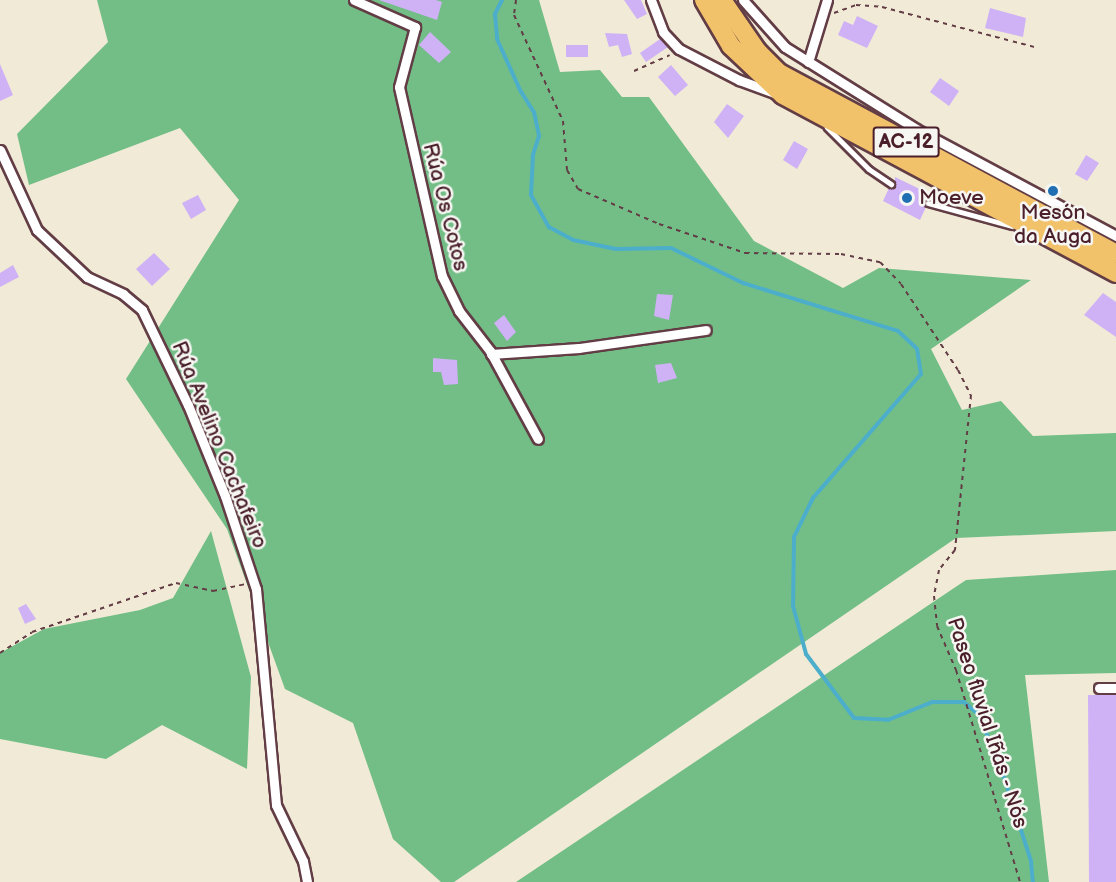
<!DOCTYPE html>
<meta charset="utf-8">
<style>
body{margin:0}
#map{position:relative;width:1116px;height:882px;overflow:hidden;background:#f1ead6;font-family:"Balsamiq Sans",sans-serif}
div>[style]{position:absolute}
.forest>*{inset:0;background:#72be86}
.stream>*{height:4px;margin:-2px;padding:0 2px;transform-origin:2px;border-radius:2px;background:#4caecb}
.building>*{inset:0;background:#cfb2f6}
.path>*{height:2px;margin-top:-1px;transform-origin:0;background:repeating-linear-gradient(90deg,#633d45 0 4.5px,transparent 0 9px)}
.roads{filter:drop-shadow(2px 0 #633d45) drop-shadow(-2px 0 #633d45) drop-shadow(0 2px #633d45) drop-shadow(0 -2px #633d45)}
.lane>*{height:4.5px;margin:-2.25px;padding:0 2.25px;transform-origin:2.25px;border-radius:2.25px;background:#fff}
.street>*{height:9px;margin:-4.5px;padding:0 4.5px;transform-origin:4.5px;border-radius:4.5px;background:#fff}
.highway>*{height:18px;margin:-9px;padding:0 9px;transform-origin:9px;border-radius:9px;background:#f2c26a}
.dots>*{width:16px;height:16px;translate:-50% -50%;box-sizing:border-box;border:3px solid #f6f6f2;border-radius:50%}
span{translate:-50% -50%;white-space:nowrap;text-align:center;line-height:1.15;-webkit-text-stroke:5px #f6f6f2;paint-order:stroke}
.shield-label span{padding:2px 4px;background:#f6f6f2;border:2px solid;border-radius:4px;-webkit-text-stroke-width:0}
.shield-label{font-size:20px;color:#4a1f2b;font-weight:700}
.poi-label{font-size:21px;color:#4a1f2b}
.left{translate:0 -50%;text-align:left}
.street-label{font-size:21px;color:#4a1f2b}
</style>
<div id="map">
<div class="forest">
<i style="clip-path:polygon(97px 0,539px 0,560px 72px,600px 70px,622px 97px,649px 97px,754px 241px,843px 288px,879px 268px,1031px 280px,931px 349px,962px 410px,1001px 401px,1033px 436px,1116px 433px,1116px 531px,956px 538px,454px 882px,441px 882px,393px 839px,353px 723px,285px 689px,227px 529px,126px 379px,239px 200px,180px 128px,29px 185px,17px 134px,108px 42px)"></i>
<i style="clip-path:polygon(211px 531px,251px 677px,247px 769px,162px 725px,106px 759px,0 739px,0 653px,44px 629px,140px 610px,173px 598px)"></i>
<i style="clip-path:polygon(1116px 570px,1116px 673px,1025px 675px,1049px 882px,516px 882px,966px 580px)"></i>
</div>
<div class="stream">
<i style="left:502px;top:0;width:16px;rotate:117deg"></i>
<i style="left:495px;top:14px;width:25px;rotate:85deg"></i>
<i style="left:497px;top:39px;width:56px;rotate:65.7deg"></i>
<i style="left:520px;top:90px;width:26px;rotate:58deg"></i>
<i style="left:534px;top:112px;width:25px;rotate:78deg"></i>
<i style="left:539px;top:136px;width:20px;rotate:108deg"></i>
<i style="left:533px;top:155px;width:40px;rotate:92.9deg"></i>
<i style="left:531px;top:195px;width:37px;rotate:61deg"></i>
<i style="left:549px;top:227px;width:27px;rotate:28deg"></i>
<i style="left:573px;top:240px;width:44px;rotate:11.8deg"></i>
<i style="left:616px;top:249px;width:55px;rotate:-1deg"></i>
<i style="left:671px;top:248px;width:80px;rotate:25.9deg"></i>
<i style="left:743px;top:283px;width:162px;rotate:17.2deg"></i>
<i style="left:898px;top:331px;width:26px;rotate:43deg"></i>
<i style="left:917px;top:349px;width:25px;rotate:81deg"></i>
<i style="left:921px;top:374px;width:164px;rotate:131.1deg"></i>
<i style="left:813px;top:498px;width:43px;rotate:116deg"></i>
<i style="left:794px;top:537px;width:69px;rotate:90.8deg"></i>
<i style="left:793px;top:606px;width:50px;rotate:74.8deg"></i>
<i style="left:806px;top:654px;width:80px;rotate:53.1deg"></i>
<i style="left:854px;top:718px;width:34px;rotate:3deg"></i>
<i style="left:888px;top:720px;width:48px;rotate:-22.2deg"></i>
<i style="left:932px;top:702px;width:32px"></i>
<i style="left:964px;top:702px;width:18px;rotate:41deg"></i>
<i style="left:978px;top:714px;width:56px;rotate:66.7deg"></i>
<i style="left:1000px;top:765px;width:101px;rotate:72.1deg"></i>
<i style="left:1031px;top:861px;width:21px;rotate:85deg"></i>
</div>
<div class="building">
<i style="clip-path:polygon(379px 0,436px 0,442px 2px,437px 20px)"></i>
<i style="clip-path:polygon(624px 0,641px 0,647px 14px,637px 19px)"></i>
<i style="clip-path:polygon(990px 8px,1026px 18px,1023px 37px,985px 28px)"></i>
<i style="clip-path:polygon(857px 16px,878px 26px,867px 48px,838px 35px,844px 21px,853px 25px)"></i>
<i style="clip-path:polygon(430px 32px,451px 52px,439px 63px,419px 45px)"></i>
<i style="clip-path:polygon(605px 33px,627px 34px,632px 54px,622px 57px,618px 45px,609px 47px)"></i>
<i style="clip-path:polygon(660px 39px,668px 47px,646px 62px,640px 53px)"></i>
<i style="clip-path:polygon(566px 45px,588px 45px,588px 57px,566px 57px)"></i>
<i style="clip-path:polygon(0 64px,13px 95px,0 101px)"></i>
<i style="clip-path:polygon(671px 65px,688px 85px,675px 96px,658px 77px)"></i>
<i style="clip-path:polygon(940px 78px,959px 91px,949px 106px,930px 92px)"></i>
<i style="clip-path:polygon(727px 104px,744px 116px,728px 138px,714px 122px)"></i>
<i style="clip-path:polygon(794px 141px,808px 149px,797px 169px,783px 160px)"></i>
<i style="clip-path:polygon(1086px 155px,1099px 163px,1087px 181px,1075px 174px)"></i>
<i style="clip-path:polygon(895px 177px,932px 195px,924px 201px,926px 207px,920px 220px,883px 201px,889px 188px,895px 186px)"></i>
<i style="clip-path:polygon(198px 195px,206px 210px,191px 219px,182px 203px)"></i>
<i style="clip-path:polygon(154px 253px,170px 269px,152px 286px,136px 269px)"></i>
<i style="clip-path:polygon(13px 265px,19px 277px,0 287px,0 273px)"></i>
<i style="clip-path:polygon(1103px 293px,1116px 302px,1116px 337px,1084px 315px)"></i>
<i style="clip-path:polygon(657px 294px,673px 295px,669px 320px,654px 316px)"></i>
<i style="clip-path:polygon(504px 315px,516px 332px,507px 341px,494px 323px)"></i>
<i style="clip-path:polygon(433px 358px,457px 360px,458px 384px,444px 385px,441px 372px,433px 372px)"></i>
<i style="clip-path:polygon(671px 363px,677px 378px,658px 383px,655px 365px)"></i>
<i style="clip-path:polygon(26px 604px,36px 619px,25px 624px,18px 608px)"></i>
<i style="clip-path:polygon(1088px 695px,1116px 695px,1116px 882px,1089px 882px)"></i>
</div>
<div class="path">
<i style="left:516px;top:0;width:15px;rotate:98deg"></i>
<i style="left:514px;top:15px;width:117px;rotate:65.2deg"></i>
<i style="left:563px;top:121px;width:49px;rotate:85.3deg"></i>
<i style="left:567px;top:170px;width:22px;rotate:60deg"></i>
<i style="left:578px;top:189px;width:88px;rotate:23.4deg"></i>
<i style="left:659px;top:224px;width:91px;rotate:18.6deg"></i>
<i style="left:745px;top:253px;width:96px;rotate:0.6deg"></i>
<i style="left:841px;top:254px;width:40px;rotate:12deg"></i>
<i style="left:880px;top:262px;width:30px;rotate:46deg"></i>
<i style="left:901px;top:284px;width:103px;rotate:56.5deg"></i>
<i style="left:958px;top:370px;width:28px;rotate:63deg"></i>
<i style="left:971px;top:395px;width:156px;rotate:95.9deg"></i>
<i style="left:955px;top:550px;width:26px;rotate:129deg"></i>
<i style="left:939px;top:570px;width:26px;rotate:101deg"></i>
<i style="left:934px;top:596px;width:30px;rotate:84deg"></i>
<i style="left:937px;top:626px;width:48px;rotate:66.6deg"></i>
<i style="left:956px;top:670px;width:221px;rotate:73.2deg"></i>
<i style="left:834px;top:13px;width:23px;rotate:-20deg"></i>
<i style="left:856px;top:5px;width:26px;rotate:4deg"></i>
<i style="left:882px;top:7px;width:158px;rotate:14.7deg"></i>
<i style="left:634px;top:71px;width:39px;rotate:-24deg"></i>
<i style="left:0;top:653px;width:38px;rotate:-33deg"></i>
<i style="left:32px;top:632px;width:152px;rotate:-18.8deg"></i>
<i style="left:176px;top:583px;width:38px;rotate:12deg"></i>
<i style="left:213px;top:591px;width:33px;rotate:-12deg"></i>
</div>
<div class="roads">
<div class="lane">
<i style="left:827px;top:127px;width:59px;rotate:45deg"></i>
<i style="left:869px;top:169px;width:27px;rotate:34deg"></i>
<i style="left:928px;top:203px;width:87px;rotate:15.3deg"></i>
</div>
<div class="street">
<i style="left:354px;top:0;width:67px;rotate:23.9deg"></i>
<i style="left:415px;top:27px;width:62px;rotate:104.9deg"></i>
<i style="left:399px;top:87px;width:194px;rotate:77.2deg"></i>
<i style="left:442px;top:276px;width:39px;rotate:64deg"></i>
<i style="left:459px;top:311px;width:51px;rotate:52.2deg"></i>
<i style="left:490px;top:351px;width:100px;rotate:61.4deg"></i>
<i style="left:651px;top:0;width:34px;rotate:69deg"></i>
<i style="left:663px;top:32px;width:23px;rotate:47deg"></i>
<i style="left:679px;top:49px;width:68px;rotate:27.3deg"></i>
<i style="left:739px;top:80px;width:37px;rotate:20deg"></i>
<i style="left:743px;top:0;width:63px;rotate:48.2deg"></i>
<i style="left:785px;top:47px;width:155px;rotate:32deg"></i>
<i style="left:916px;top:129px;width:227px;rotate:28.1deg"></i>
<i style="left:808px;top:62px;width:65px;rotate:-73deg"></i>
<i style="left:0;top:150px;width:88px;rotate:65.2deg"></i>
<i style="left:37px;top:230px;width:69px;rotate:43.2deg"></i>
<i style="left:87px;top:277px;width:40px;rotate:25deg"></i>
<i style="left:123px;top:294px;width:25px;rotate:40deg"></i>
<i style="left:142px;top:310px;width:106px;rotate:64.2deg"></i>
<i style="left:188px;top:405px;width:98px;rotate:67.9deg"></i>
<i style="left:225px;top:496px;width:98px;rotate:71.6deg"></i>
<i style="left:256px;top:589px;width:217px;rotate:84.7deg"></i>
<i style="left:276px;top:805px;width:62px;rotate:64.3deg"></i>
<i style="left:303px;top:861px;width:21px;rotate:79deg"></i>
<i style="left:491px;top:354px;width:88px;rotate:-3.9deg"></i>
<i style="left:579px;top:348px;width:128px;rotate:-8.1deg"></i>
<i style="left:1099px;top:688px;width:17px"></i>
</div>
<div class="highway">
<i style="left:704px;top:0;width:53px;rotate:59.6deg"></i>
<i style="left:731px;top:46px;width:71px;rotate:43.3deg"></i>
<i style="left:783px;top:95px;width:378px;rotate:28.1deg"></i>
<i style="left:722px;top:0;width:62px;rotate:55.5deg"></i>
<i style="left:757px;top:51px;width:31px;rotate:45deg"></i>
<i style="left:779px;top:73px;width:383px;rotate:28.2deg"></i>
</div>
</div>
<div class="dots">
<i style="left:1053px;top:191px;background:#1f6fb2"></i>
<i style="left:907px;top:198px;background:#1f6fb2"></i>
</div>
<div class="shield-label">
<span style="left:906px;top:142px">AC-12</span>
</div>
<div class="poi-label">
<span class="left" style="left:919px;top:198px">Moeve</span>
<span style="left:1053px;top:225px">Mesón<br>da Auga</span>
</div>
<div class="street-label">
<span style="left:445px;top:207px;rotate:76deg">Rúa Os Cotos</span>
<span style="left:219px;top:445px;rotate:68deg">Rúa Avelino Cachafeiro</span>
<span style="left:987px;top:723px;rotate:72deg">Paseo fluvial Iñás - Nós</span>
</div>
</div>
